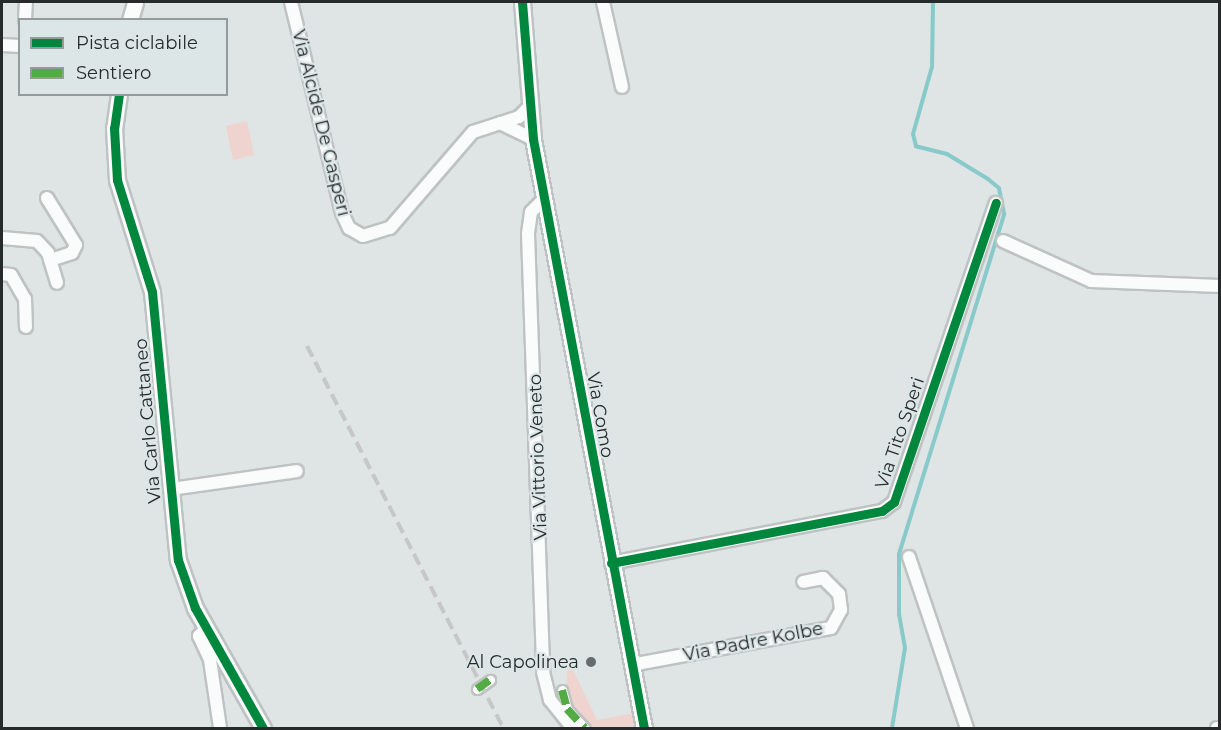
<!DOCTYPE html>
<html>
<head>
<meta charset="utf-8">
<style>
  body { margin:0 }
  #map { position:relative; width:1221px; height:730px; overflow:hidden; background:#dfe4e4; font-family:Montserrat,sans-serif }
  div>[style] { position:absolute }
  .green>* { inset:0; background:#efd3cf }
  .stream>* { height:4px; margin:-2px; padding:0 2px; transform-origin:2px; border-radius:2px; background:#88c9ca }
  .roads { filter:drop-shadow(2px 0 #bec2c2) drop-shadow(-2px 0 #bec2c2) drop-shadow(0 2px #bec2c2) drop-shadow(0 -2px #bec2c2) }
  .pedestrian>* { height:9px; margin:-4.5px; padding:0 4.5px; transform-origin:4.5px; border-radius:4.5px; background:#fafbfb }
  .minor>* { height:12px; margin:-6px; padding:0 6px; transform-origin:6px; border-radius:6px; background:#fafbfb }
  .tertiary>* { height:15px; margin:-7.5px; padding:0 7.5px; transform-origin:7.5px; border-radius:7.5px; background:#fafbfb }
  .rail>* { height:4px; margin-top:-2px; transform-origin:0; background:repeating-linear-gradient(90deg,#c6c7c7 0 12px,transparent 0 18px) }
  .quiet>* { height:8px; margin-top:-4px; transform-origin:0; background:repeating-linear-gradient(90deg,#53ab44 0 15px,transparent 0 23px) }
  .cycleway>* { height:9px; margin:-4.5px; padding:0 4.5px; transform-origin:4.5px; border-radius:4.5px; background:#00873e }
  .dots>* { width:16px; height:16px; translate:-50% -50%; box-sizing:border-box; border:3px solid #dde6e6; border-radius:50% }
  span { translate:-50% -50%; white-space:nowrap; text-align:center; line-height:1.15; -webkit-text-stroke:4.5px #dde6e6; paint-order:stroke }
  .street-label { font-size:18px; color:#262a2a }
  .poi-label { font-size:18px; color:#262a2a }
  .right { translate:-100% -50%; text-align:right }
  .frame { position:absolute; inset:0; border:3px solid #262a2a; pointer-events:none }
  .legend { position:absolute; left:18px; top:18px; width:210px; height:78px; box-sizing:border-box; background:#dde6e6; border:2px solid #949b9b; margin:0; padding:8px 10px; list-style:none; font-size:18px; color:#262a2a }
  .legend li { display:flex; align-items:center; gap:12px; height:30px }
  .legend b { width:30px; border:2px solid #949b9b }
</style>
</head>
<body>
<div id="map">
  <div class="green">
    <i style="clip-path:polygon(247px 121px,254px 155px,233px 160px,226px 126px)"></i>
    <i style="clip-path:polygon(568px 659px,597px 720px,634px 713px,637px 728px,587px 728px,566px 694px)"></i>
  </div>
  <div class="stream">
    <i style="left:892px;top:728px;width:81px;rotate:-80.8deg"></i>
    <i style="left:905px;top:648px;width:34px;rotate:-100deg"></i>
    <i style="left:899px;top:615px;width:61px;rotate:-90deg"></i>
    <i style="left:899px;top:554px;width:356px;rotate:-72.8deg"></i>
    <i style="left:1004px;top:214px;width:26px;rotate:-101deg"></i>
    <i style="left:999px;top:188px;width:14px;rotate:-141deg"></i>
    <i style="left:988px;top:179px;width:48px;rotate:-148.6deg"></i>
    <i style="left:947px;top:154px;width:32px;rotate:-166deg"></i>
    <i style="left:916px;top:146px;width:12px;rotate:-104deg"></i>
    <i style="left:913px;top:134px;width:70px;rotate:-74.2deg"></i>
    <i style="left:932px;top:67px;width:65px;rotate:-89.1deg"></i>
  </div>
  <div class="roads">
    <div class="pedestrian">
      <i style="left:477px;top:689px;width:16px;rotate:-35deg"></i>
      <i style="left:562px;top:690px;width:20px;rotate:75deg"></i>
      <i style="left:567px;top:709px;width:26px;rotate:47deg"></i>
    </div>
    <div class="minor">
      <i style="left:291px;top:2px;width:217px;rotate:76.4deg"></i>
      <i style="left:342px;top:213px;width:17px;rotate:65deg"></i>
      <i style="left:349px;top:228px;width:16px;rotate:30deg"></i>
      <i style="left:363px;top:236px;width:28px;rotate:-17deg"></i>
      <i style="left:390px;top:228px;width:127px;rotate:-49.2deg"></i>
      <i style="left:473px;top:132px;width:48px;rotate:-18.1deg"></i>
      <i style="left:519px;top:117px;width:14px;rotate:-45deg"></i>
      <i style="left:603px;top:2px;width:87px;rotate:77.4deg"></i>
      <i style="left:25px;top:20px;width:18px;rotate:-87deg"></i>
      <i style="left:2px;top:45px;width:18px;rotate:3deg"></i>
      <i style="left:500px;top:123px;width:37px;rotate:26deg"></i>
      <i style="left:47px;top:198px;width:55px;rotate:58.3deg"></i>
      <i style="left:76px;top:245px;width:9px;rotate:117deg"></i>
      <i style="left:72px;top:253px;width:23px;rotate:162deg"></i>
      <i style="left:544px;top:199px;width:18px;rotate:135deg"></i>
      <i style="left:531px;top:212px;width:22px;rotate:98deg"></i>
      <i style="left:528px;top:234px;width:438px;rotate:88deg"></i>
      <i style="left:543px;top:672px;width:29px;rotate:76deg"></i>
      <i style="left:550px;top:700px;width:36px;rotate:51deg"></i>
      <i style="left:2px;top:238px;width:35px;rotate:5deg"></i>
      <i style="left:37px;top:241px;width:16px;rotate:47deg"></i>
      <i style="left:48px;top:253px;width:31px;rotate:73deg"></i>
      <i style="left:1003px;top:241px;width:97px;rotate:24.4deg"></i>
      <i style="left:1091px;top:281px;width:129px;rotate:2.2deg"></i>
      <i style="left:2px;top:274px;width:9px;rotate:6deg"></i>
      <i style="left:11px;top:275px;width:28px;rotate:60deg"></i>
      <i style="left:25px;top:299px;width:28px;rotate:88deg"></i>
      <i style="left:171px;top:489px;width:127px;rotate:-8.1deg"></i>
      <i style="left:909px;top:557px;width:181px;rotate:71.3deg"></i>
      <i style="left:611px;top:563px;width:276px;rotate:-10.9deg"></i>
      <i style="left:882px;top:511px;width:15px;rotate:-37deg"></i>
      <i style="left:894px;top:502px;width:316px;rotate:-71.2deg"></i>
      <i style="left:206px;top:629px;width:10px;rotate:135deg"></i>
      <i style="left:199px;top:636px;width:26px;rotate:65deg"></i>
      <i style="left:210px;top:660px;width:69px;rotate:81.6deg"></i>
      <i style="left:631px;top:665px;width:203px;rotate:-10.5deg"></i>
      <i style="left:831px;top:628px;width:21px;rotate:-61deg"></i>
      <i style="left:841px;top:610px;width:16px;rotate:-97deg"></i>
      <i style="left:839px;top:594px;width:23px;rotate:-135deg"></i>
      <i style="left:823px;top:578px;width:20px;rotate:169deg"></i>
      <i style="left:1217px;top:728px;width:3px"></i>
    </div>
    <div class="tertiary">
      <i style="left:522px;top:2px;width:137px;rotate:85.4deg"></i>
      <i style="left:533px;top:139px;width:599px;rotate:79.33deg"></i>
      <i style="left:130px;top:20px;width:19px;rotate:-74deg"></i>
      <i style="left:119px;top:94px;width:34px;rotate:98deg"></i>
      <i style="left:114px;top:128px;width:52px;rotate:86.7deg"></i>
      <i style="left:117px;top:180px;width:117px;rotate:72.6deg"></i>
      <i style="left:152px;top:292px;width:269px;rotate:84.5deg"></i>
      <i style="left:178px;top:560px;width:51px;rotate:70.5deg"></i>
      <i style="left:195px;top:608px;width:138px;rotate:60.5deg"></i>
    </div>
  </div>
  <div class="rail">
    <i style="left:307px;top:346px;width:429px;rotate:62.8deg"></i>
  </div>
  <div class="quiet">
    <i style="left:477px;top:689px;width:16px;rotate:-35deg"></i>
    <i style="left:562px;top:690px;width:20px;rotate:75deg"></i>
    <i style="left:567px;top:709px;width:26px;rotate:47deg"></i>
  </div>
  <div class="cycleway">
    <i style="left:522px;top:2px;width:137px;rotate:85.4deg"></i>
    <i style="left:533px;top:139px;width:599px;rotate:79.33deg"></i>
    <i style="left:119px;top:94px;width:34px;rotate:98deg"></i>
    <i style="left:114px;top:128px;width:52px;rotate:86.7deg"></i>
    <i style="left:117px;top:180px;width:117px;rotate:72.6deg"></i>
    <i style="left:152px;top:292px;width:269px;rotate:84.5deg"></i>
    <i style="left:178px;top:560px;width:51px;rotate:70.5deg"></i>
    <i style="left:195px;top:608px;width:138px;rotate:60.5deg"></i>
    <i style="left:611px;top:563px;width:276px;rotate:-10.9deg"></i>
    <i style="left:882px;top:511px;width:15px;rotate:-37deg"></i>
    <i style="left:894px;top:502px;width:316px;rotate:-71.2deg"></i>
  </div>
  <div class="dots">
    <i style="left:591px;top:662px;background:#676b6b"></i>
  </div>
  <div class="street-label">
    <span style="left:321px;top:123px;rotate:76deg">Via Alcide De Gasperi</span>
    <span style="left:600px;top:415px;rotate:80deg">Via Como</span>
    <span style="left:148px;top:421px;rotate:-95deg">Via Carlo Cattaneo</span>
    <span style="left:900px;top:433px;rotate:-71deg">Via Tito Speri</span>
    <span style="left:538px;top:457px;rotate:-92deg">Via Vittorio Veneto</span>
    <span style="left:753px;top:642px;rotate:-11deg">Via Padre Kolbe</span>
  </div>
  <div class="poi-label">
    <span class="right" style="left:579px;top:662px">Al Capolinea</span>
  </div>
  <div class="frame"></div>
  <ul class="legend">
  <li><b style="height:8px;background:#00873e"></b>Pista ciclabile</li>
  <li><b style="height:8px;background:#53ab44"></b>Sentiero</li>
  </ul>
</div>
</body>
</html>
